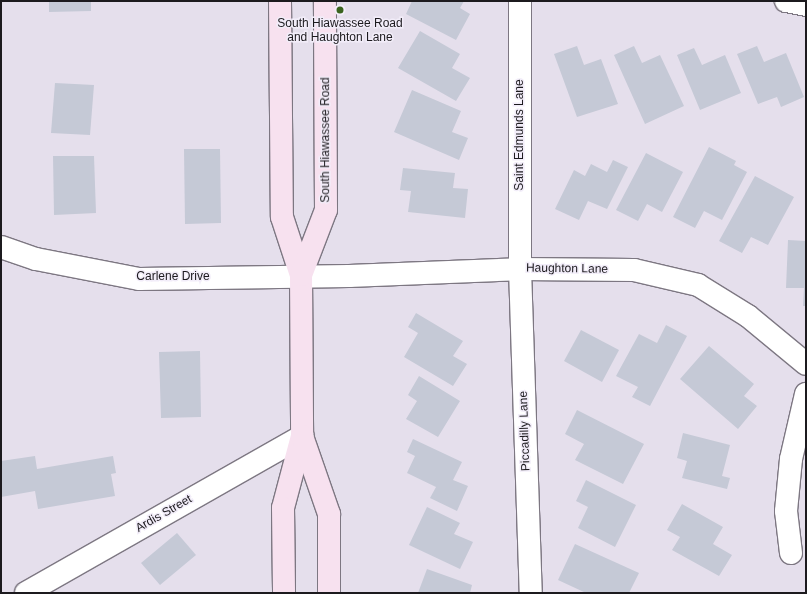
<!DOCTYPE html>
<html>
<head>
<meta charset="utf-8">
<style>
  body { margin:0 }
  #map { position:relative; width:807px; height:594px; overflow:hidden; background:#e5dfec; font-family:Helvetica,sans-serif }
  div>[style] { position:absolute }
  .building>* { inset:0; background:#c5c9d6 }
  .roads { filter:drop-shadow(1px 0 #7d7782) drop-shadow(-1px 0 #7d7782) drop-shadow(0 1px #7d7782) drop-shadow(0 -1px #7d7782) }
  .street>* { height:22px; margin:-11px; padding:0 11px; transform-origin:11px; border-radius:11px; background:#fff }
  .secondary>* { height:22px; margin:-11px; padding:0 11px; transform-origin:11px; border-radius:11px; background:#f7e1ef }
  .dots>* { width:11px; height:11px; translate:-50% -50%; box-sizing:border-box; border:2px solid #f2edf9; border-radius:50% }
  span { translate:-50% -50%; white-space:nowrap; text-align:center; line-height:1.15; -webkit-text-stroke:3px #f2edf9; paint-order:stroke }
  .poi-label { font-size:12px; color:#1c1a1e }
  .street-label { font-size:12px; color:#1c1a1e }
  .frame { position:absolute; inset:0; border:2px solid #1c1a1e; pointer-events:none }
</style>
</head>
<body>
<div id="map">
  <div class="building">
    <i style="clip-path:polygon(49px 1px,91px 1px,91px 11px,49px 12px)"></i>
    <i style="clip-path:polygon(412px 1px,464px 1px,460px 8px,470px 14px,456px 40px,406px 14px)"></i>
    <i style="clip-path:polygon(420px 31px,460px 54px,452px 68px,470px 78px,456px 101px,398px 68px)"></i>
    <i style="clip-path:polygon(577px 46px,584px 65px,601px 59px,618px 104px,577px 117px,554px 54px)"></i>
    <i style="clip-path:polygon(634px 46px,642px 63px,660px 55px,684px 106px,645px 124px,614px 55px)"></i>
    <i style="clip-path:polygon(757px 46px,764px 62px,786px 53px,804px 97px,781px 107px,777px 97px,758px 104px,737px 54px)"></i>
    <i style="clip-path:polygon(694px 48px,702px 65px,725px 55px,741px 93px,700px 110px,677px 55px)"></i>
    <i style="clip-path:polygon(55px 83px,94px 85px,90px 135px,51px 133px)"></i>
    <i style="clip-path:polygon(412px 90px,461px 111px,452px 132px,468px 138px,459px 160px,394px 132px)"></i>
    <i style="clip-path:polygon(709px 147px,736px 161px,734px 165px,747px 172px,722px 220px,704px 211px,695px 228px,673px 217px)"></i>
    <i style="clip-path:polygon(184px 149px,220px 149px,221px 223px,185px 224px)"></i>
    <i style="clip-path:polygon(646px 153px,683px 172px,662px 212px,647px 204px,638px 221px,616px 210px)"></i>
    <i style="clip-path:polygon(53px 156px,94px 156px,96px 213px,54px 215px)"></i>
    <i style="clip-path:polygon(613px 160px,628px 167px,607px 209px,588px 201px,579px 220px,555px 209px,574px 170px,585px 176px,591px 164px,607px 172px)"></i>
    <i style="clip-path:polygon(403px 168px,455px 173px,453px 188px,468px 189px,465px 218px,408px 212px,411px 191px,400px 190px)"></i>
    <i style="clip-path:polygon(755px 176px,794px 197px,768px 245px,751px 237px,742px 253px,719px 241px)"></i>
    <i style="clip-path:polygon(788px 240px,806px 241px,806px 306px,803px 306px,804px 288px,786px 288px)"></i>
    <i style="clip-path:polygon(416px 313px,463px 341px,453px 356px,467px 364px,453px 386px,404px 357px,418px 333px,408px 327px)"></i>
    <i style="clip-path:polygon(666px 325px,687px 336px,650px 406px,632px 397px,638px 387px,616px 376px,639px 334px,657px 343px)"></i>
    <i style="clip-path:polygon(581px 330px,619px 350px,602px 382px,564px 361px)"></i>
    <i style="clip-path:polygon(709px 346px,754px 384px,744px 396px,757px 406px,738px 429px,680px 379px)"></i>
    <i style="clip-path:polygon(200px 351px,201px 417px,161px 418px,159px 352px)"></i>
    <i style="clip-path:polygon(419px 376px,460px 401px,438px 437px,406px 419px,417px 401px,408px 395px)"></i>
    <i style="clip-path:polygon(577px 410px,644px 444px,623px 484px,575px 460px,584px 444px,565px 434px)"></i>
    <i style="clip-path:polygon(683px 433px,730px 445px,722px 476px,730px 478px,727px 489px,682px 478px,687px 461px,677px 458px)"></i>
    <i style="clip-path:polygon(413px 439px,462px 462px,453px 480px,468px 486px,457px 511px,430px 498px,436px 487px,407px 473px,415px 456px,407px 452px)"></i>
    <i style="clip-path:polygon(35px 456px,37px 469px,113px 456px,116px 473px,111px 474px,115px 496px,38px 509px,35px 491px,1px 497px,1px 461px)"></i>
    <i style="clip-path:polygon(586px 480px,636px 505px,615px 547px,578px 528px,588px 507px,576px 501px)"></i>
    <i style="clip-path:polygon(682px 504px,723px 527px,713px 544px,732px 555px,719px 576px,672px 550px,680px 537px,667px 530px)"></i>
    <i style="clip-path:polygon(427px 507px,460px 523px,454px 534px,473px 542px,460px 569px,409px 545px)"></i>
    <i style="clip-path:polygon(177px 533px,196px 555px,160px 585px,141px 563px)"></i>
    <i style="clip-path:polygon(575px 544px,639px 573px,629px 593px,586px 593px,558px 580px)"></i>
    <i style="clip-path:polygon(427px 569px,472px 585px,470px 593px,418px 593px)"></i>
  </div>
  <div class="roads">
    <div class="street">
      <i style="left:520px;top:1px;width:268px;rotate:90deg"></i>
      <i style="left:520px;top:269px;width:324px;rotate:88.1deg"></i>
      <i style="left:786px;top:1px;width:20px;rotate:11deg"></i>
      <i style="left:1px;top:247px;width:37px;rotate:19deg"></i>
      <i style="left:36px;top:259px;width:105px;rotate:11deg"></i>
      <i style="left:139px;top:279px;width:210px;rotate:-0.8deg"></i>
      <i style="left:349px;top:276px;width:171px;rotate:-2.3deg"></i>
      <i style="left:520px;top:269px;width:114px;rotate:0.5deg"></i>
      <i style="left:634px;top:270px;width:66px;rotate:13.2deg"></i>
      <i style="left:698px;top:285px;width:59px;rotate:31.8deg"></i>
      <i style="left:748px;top:316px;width:75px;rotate:39.6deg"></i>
      <i style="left:791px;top:553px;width:42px;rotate:-96.8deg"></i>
      <i style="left:786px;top:511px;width:52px;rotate:-84.5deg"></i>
      <i style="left:791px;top:459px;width:67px;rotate:-77deg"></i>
      <i style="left:26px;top:593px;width:318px;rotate:-29.6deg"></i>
    </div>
    <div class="secondary">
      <i style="left:280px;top:1px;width:216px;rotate:89.5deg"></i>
      <i style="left:282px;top:217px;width:61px;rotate:71.9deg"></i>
      <i style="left:301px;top:275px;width:161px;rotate:89.6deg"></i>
      <i style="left:302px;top:436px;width:74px;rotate:104.8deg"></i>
      <i style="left:283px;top:508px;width:85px;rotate:89.3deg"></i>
      <i style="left:301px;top:275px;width:70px;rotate:-69deg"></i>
      <i style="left:326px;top:210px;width:209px;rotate:-90.3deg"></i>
      <i style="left:302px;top:436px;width:83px;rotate:70.9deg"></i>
      <i style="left:329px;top:514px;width:79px;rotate:90deg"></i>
    </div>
  </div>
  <div class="dots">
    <i style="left:340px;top:10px;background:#3a631e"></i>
  </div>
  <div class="poi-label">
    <span style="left:340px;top:31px">South Hiawassee Road<br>and Haughton Lane</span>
  </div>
  <div class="street-label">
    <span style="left:520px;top:135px;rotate:-90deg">Saint Edmunds Lane</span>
    <span style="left:326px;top:140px;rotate:-90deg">South Hiawassee Road</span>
    <span style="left:567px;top:269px;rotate:1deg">Haughton Lane</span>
    <span style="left:173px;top:277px">Carlene Drive</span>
    <span style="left:525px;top:431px;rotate:-92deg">Piccadilly Lane</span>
    <span style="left:164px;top:514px;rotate:-30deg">Ardis Street</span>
  </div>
  <div class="frame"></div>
</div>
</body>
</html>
